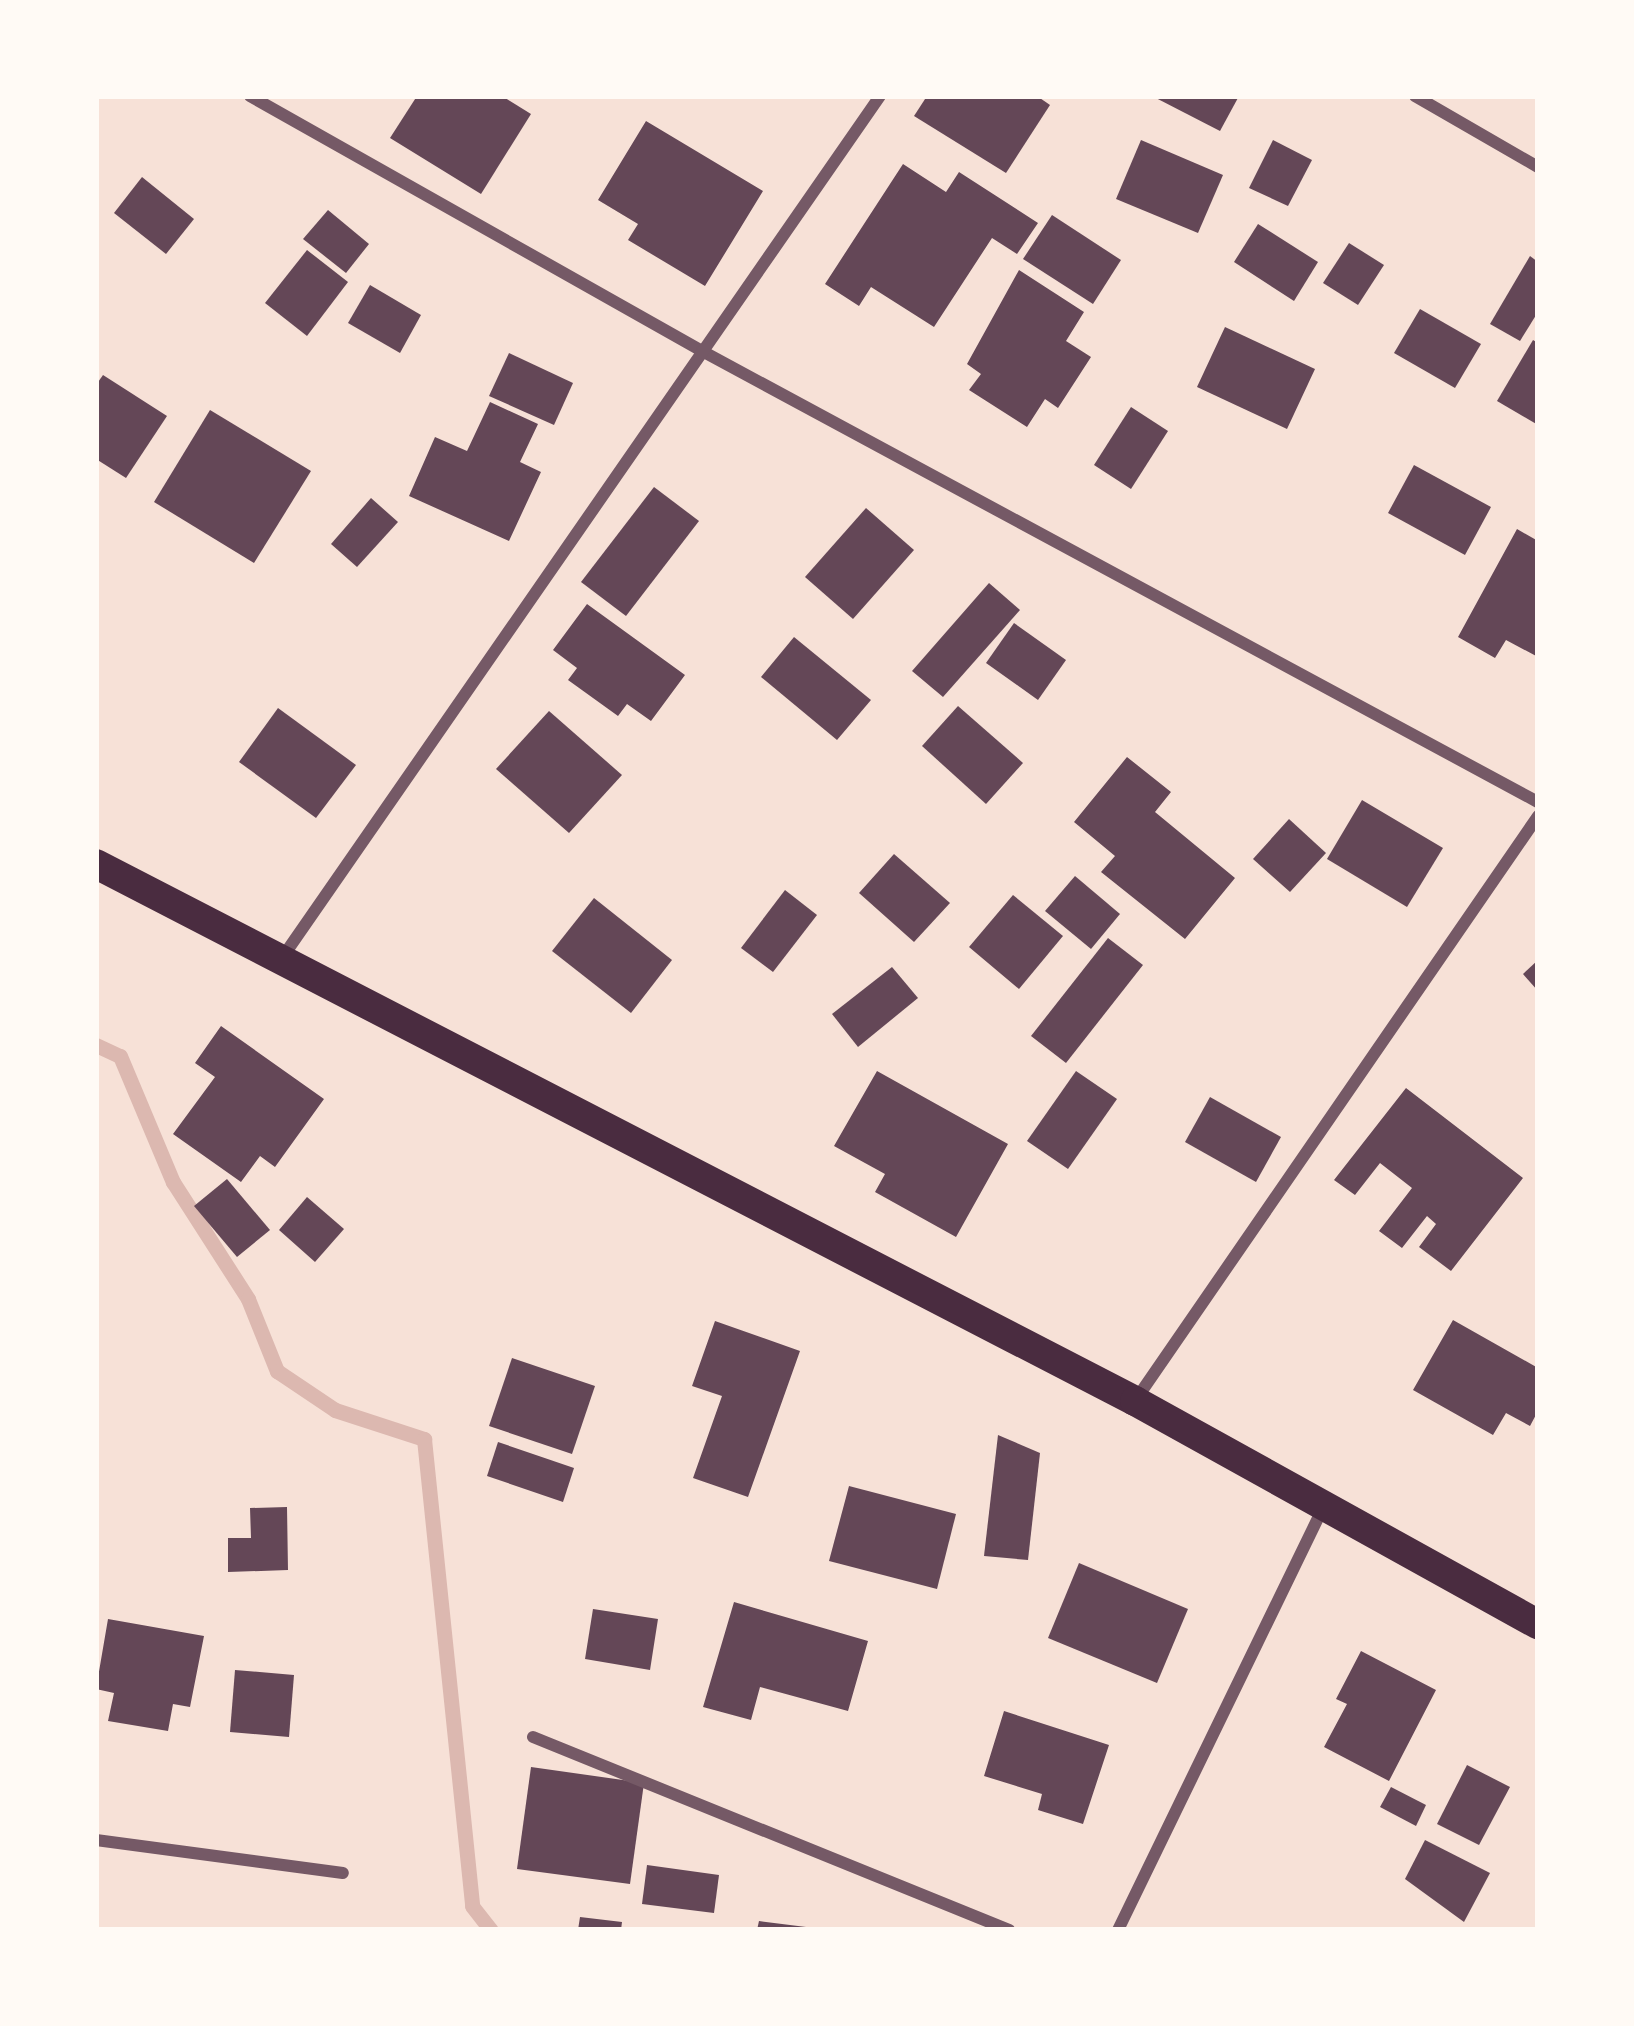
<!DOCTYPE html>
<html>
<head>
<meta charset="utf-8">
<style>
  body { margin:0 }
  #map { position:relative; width:1634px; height:2026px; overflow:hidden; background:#f7e1d7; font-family:"Fira Sans Condensed",sans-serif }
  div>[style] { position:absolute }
  .stream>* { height:15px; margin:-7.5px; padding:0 7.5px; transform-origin:7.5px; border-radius:7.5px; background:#dcb8b0 }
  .building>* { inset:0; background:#644757 }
  .minor>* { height:12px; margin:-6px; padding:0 6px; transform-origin:6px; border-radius:6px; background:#755966 }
  .primary>* { height:30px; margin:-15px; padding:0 15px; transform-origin:15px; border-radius:15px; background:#4a2c40 }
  span { translate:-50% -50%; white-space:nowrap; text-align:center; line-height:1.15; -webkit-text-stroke:12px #fffaf5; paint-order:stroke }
  .frame { position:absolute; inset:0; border:99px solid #fffaf5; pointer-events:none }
</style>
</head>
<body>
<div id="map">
  <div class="stream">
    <i style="left:96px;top:1045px;width:26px;rotate:25deg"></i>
    <i style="left:120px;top:1056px;width:137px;rotate:67.2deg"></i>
    <i style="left:173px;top:1182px;width:139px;rotate:57.3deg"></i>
    <i style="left:248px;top:1299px;width:78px;rotate:68.1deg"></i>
    <i style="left:277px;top:1371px;width:70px;rotate:33.9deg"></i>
    <i style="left:335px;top:1410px;width:94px;rotate:18deg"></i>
    <i style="left:424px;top:1439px;width:469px;rotate:84.1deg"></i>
    <i style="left:472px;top:1906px;width:31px;rotate:52deg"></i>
  </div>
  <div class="building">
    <i style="clip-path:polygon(417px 96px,502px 96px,531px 114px,481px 194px,390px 138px)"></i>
    <i style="clip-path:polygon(927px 96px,1037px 96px,1050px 105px,1006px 173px,914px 116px)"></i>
    <i style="clip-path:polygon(1152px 96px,1239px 96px,1220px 131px)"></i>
    <i style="clip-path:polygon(646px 121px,763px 191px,705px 286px,628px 240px,638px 224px,598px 200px)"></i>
    <i style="clip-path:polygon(1141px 140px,1223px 175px,1198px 233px,1116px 199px)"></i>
    <i style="clip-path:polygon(1273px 140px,1312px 160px,1288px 206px,1249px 188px)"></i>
    <i style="clip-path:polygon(903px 164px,946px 192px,959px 172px,1038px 223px,1017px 254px,992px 238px,934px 327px,871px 287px,859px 306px,825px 284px)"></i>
    <i style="clip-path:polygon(142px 177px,194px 219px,166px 254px,114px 213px)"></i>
    <i style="clip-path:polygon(328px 210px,369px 244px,346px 273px,303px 239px)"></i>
    <i style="clip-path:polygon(1052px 215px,1121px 260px,1093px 304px,1023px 259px)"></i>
    <i style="clip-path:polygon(1258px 224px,1318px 262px,1294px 301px,1234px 262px)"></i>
    <i style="clip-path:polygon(1349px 243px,1384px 265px,1358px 305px,1323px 283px)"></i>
    <i style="clip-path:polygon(307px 250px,348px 282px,307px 336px,265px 303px)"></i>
    <i style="clip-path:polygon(1530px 256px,1538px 262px,1538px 312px,1520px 341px,1490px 324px)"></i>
    <i style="clip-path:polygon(1019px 270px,1084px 312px,1066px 341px,1091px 357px,1058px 408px,1045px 399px,1027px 427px,969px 390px,981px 374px,967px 364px)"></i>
    <i style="clip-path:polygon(370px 285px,421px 315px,400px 353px,348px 323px)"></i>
    <i style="clip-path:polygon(1420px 309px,1481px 344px,1455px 388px,1394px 353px)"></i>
    <i style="clip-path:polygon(1225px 327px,1315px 369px,1287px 429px,1197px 387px)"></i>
    <i style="clip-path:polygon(1533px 340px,1538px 343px,1538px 425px,1497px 401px)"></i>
    <i style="clip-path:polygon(509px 353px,573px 383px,554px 425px,489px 396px)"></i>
    <i style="clip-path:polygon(103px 375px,167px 416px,126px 478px,96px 459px,96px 385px)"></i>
    <i style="clip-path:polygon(490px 402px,538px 424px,520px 462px,541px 472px,509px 541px,409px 496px,435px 437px,467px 451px)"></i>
    <i style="clip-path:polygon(1131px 407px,1168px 431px,1131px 489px,1094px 465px)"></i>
    <i style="clip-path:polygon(210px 410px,311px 471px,254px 563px,154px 502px)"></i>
    <i style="clip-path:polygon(1414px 465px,1491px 507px,1465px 555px,1388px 513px)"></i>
    <i style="clip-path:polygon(654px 487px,699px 521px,626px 616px,581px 582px)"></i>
    <i style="clip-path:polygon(371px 498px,398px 522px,357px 567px,331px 544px)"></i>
    <i style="clip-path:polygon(866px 508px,914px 550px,853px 619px,805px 577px)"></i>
    <i style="clip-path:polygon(1517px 529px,1538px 541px,1538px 657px,1506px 640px,1495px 658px,1458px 637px)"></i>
    <i style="clip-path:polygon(989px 583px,1020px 610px,943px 697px,912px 671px)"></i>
    <i style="clip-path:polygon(587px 604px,685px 675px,651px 721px,627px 704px,618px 716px,568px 680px,577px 668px,553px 650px)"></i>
    <i style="clip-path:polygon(1014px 623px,1066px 660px,1038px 700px,986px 663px)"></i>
    <i style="clip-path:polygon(794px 637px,871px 700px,837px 740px,761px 677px)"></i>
    <i style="clip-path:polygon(958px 706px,1023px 763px,986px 804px,922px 746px)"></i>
    <i style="clip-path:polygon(278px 708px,356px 765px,316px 818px,239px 762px)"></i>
    <i style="clip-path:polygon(549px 711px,622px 775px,569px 833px,496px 769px)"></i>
    <i style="clip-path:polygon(1127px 757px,1171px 792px,1155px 812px,1235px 878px,1185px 939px,1101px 872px,1115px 856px,1074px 822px)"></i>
    <i style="clip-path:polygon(1362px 800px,1443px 848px,1407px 907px,1327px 859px)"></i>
    <i style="clip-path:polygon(1289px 819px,1326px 853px,1290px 892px,1253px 859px)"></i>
    <i style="clip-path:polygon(894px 854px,950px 903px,914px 942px,859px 893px)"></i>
    <i style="clip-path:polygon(1075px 876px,1120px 914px,1091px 949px,1045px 911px)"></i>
    <i style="clip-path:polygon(785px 890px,817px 915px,773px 972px,741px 948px)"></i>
    <i style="clip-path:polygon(1013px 895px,1063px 936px,1019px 989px,969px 947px)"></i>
    <i style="clip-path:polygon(594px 898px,672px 960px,631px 1013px,552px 951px)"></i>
    <i style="clip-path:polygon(1108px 938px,1143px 965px,1066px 1063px,1031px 1036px)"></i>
    <i style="clip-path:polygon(1538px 960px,1538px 991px,1523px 974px)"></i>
    <i style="clip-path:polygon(892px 967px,918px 998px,858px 1047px,832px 1014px)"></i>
    <i style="clip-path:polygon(221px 1026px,324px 1099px,275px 1167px,260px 1156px,241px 1182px,173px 1134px,215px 1077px,195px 1063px)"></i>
    <i style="clip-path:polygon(877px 1071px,1008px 1144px,956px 1237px,875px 1192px,885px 1174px,834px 1146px)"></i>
    <i style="clip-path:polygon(1076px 1071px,1117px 1099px,1068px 1169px,1027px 1141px)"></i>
    <i style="clip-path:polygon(1406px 1088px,1523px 1178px,1451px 1271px,1419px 1247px,1436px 1224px,1427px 1216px,1402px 1248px,1379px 1231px,1412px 1188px,1380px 1163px,1355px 1195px,1334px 1180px)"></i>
    <i style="clip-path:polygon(1210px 1097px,1281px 1137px,1256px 1182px,1185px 1142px)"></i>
    <i style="clip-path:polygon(227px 1179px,270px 1230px,237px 1257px,194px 1206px)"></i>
    <i style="clip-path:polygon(307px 1197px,344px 1229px,315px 1262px,279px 1230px)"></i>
    <i style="clip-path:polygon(1453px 1320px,1538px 1368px,1538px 1411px,1530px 1426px,1506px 1413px,1493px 1435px,1413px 1390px)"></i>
    <i style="clip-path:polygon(715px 1321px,800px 1351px,748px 1497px,693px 1478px,722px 1396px,692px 1386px)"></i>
    <i style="clip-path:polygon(512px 1358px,595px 1386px,572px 1454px,489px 1426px)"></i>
    <i style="clip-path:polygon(998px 1435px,1040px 1453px,1028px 1560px,984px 1556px)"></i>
    <i style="clip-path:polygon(498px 1442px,574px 1468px,563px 1502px,487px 1476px)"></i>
    <i style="clip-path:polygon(849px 1486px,956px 1514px,937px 1589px,829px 1561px)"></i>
    <i style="clip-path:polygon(287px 1507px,288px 1570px,228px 1572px,228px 1538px,251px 1538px,250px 1508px)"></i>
    <i style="clip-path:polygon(1079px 1563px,1188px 1609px,1157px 1683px,1048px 1638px)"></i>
    <i style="clip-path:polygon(734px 1602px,868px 1641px,848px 1711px,760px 1687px,751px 1720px,703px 1707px)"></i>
    <i style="clip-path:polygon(593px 1609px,658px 1619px,650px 1670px,585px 1659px)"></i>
    <i style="clip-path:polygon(108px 1619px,204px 1636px,190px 1707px,173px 1704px,168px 1731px,108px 1721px,114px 1693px,96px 1689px)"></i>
    <i style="clip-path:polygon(1361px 1651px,1436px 1690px,1389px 1781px,1324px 1747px,1347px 1704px,1336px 1699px)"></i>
    <i style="clip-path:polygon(235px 1670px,294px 1675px,289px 1737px,230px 1732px)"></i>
    <i style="clip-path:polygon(1004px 1711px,1109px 1745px,1083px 1824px,1038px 1810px,1042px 1794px,984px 1776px)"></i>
    <i style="clip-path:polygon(1467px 1765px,1510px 1787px,1479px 1845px,1437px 1824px)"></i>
    <i style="clip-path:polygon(531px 1767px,644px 1783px,630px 1884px,517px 1869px)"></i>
    <i style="clip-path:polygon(1391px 1787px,1426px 1805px,1416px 1826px,1380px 1807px)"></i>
    <i style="clip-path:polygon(1425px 1840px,1490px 1873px,1464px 1922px,1405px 1879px)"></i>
    <i style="clip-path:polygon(647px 1865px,719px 1875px,714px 1913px,642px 1904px)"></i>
    <i style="clip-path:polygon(580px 1917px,622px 1922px,621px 1930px,578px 1930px)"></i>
    <i style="clip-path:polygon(759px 1921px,806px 1927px,806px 1930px,757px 1930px)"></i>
  </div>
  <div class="minor">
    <i style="left:250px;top:96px;width:519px;rotate:29.43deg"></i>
    <i style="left:702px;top:351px;width:950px;rotate:28.35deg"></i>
    <i style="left:1415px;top:96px;width:142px;rotate:30deg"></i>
    <i style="left:282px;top:958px;width:1049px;rotate:-55.25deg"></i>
    <i style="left:1137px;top:1398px;width:707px;rotate:-55.43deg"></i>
    <i style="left:533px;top:1737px;width:514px;rotate:22.07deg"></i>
    <i style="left:96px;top:1840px;width:249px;rotate:7.6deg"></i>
    <i style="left:1118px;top:1930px;width:467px;rotate:-64.1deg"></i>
  </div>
  <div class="primary">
    <i style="left:96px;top:864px;width:1170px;rotate:27.33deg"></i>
    <i style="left:1135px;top:1401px;width:461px;rotate:29deg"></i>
  </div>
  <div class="frame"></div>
</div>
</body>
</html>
